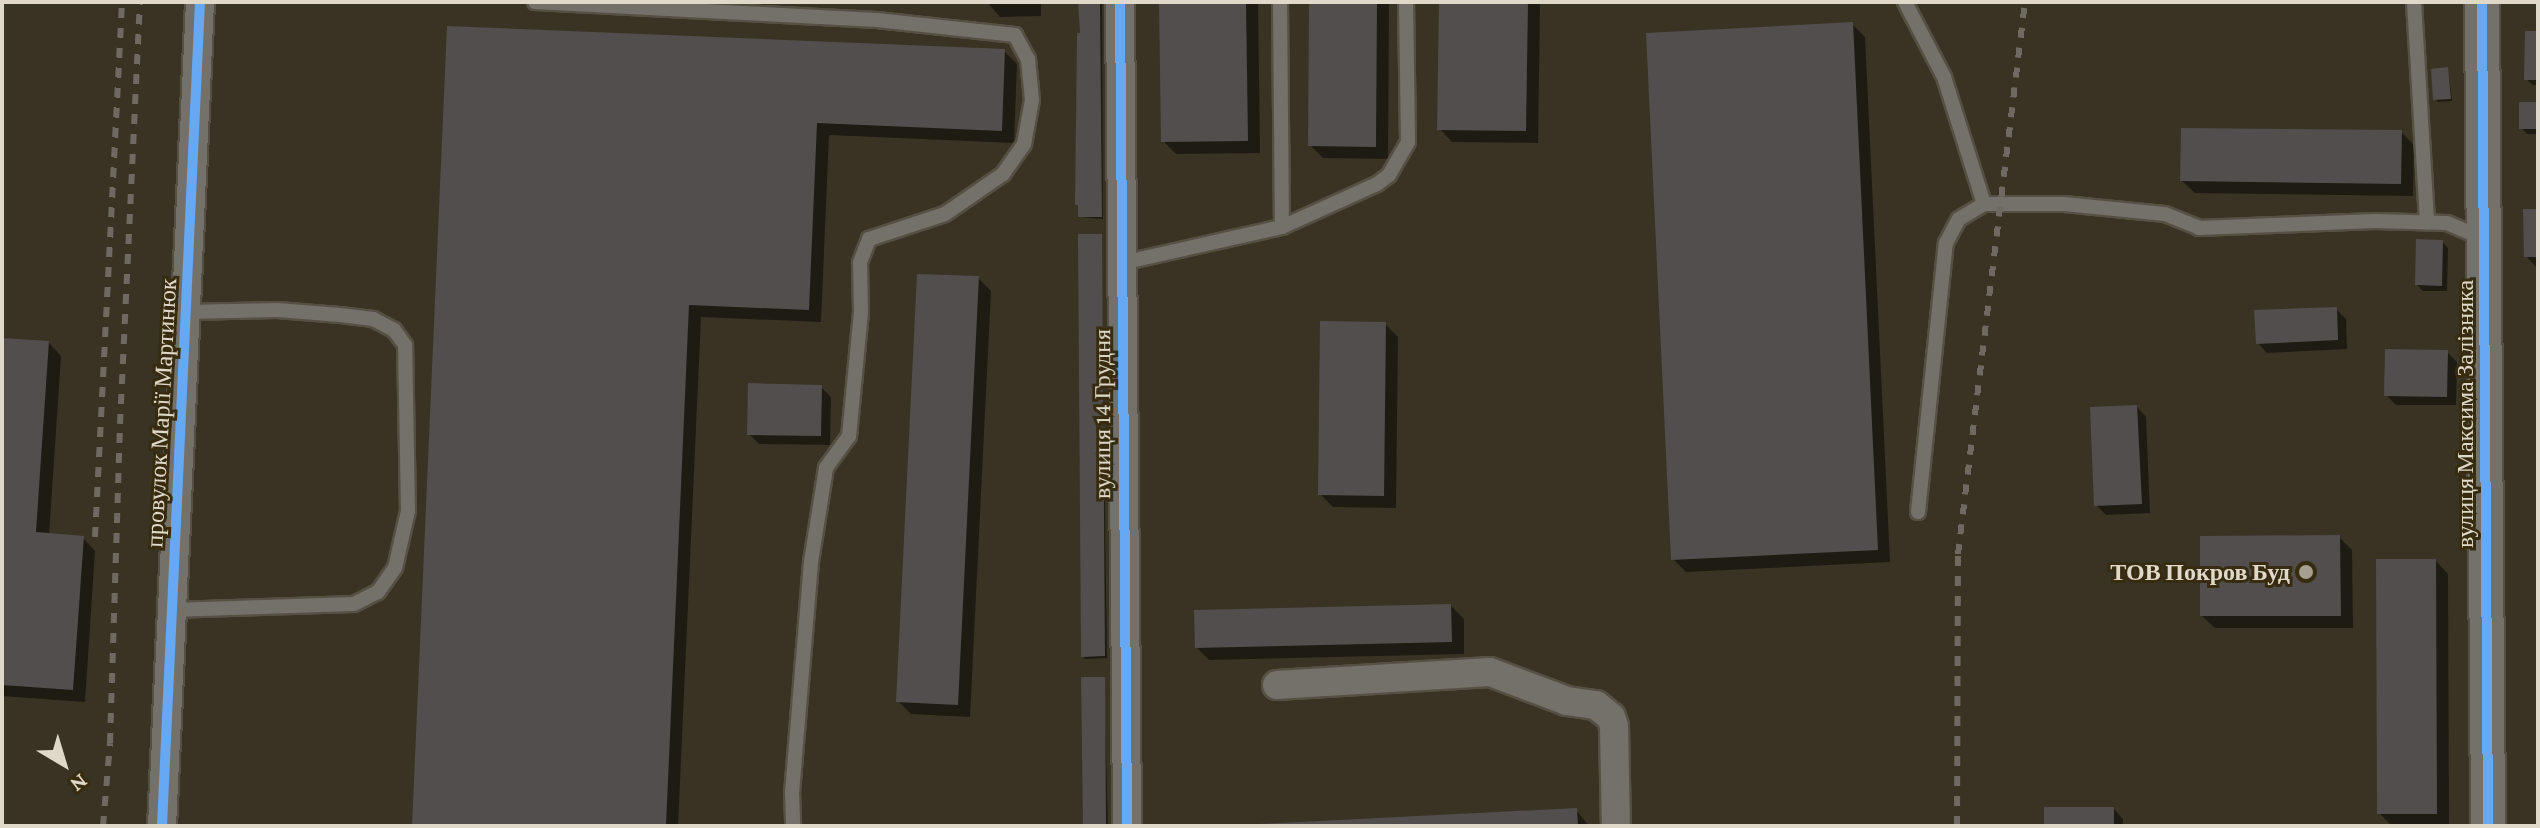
<!DOCTYPE html>
<html>
<head>
<meta charset="utf-8">
<style>
  body { margin:0 }
  #map { position:relative; width:2540px; height:828px; overflow:hidden; background:#393323; font-family:"Crimson Pro",serif }
  div>[style] { position:absolute }
  .shadow>* { inset:0; background:#0007 }
  .building>* { inset:0; background:#514e4d }
  .roads { filter:drop-shadow(2px 0 #555043) drop-shadow(-2px 0 #555043) drop-shadow(0 2px #555043) drop-shadow(0 -2px #555043) }
  .service>* { height:14px; margin:-7px; padding:0 7px; transform-origin:7px; border-radius:7px; background:#74716b }
  .minor>* { height:28px; margin:-14px; padding:0 14px; transform-origin:14px; border-radius:14px; background:#74716b }
  .tertiary>* { height:34px; margin:-17px; padding:0 17px; transform-origin:17px; border-radius:17px; background:#74716b }
  .rail>* { height:6px; margin-top:-3px; transform-origin:0; background:repeating-linear-gradient(90deg,#6e6a61 0 10px,transparent 0 20px) }
  .cycleway>* { height:10px; margin:-5px; padding:0 5px; transform-origin:5px; border-radius:5px; background:#66a8f1 }
  .dots>* { width:22px; height:22px; translate:-50% -50%; box-sizing:border-box; border:4px solid #372c10; border-radius:50% }
  span { translate:-50% -50%; white-space:nowrap; text-align:center; line-height:1.15; -webkit-text-stroke:6px #372c10; paint-order:stroke }
  .street-label { font-size:24px; color:#e0d9c9 }
  .poi-label { font-size:24px; color:#e0d9c9; font-weight:700 }
  .right { translate:-100% -50%; text-align:right }
  .frame { position:absolute; inset:0; border:4px solid #e0d9c9; pointer-events:none }
  .north { position:absolute; left:24px; top:724px; width:80px; height:80px; -webkit-text-stroke:6px #372c10; paint-order:stroke; rotate:142deg; font-size:22px; font-weight:700; line-height:32px; text-align:center; color:#e0d9c9 }
  .north::after { content:''; display:block; margin:auto; width:28px; height:36px; background:#e0d9c9; clip-path:polygon(50% 0,100% 100%,50% 72%,0 100%) }
</style>
</head>
<body>
<div id="map">
  <div class="shadow">
    <i style="clip-path:polygon(987px 2px,1041px 2px,1041px 16px,1000px 17px)"></i>
    <i style="clip-path:polygon(1082px 2px,1102px 2px,1103px 219px,1080px 217px)"></i>
    <i style="clip-path:polygon(1161px 2px,1258px 2px,1260px 153px,1176px 154px,1163px 141px)"></i>
    <i style="clip-path:polygon(1311px 2px,1389px 2px,1388px 159px,1323px 158px,1310px 145px)"></i>
    <i style="clip-path:polygon(1441px 2px,1540px 2px,1538px 143px,1452px 142px,1440px 129px)"></i>
    <i style="clip-path:polygon(1852px 24px,1865px 37px,1890px 562px,1686px 572px,1673px 559px)"></i>
    <i style="clip-path:polygon(449px 28px,1004px 51px,1017px 64px,1014px 143px,829px 135px,821px 322px,701px 317px,678px 826px,414px 826px)"></i>
    <i style="clip-path:polygon(2538px 33px,2538px 85px,2533px 85px,2526px 79px)"></i>
    <i style="clip-path:polygon(2448px 69px,2452px 101px,2438px 102px,2435px 99px)"></i>
    <i style="clip-path:polygon(2538px 104px,2538px 134px,2527px 134px,2521px 128px)"></i>
    <i style="clip-path:polygon(2401px 132px,2414px 145px,2413px 196px,2195px 193px,2182px 181px)"></i>
    <i style="clip-path:polygon(2538px 211px,2538px 269px,2526px 256px)"></i>
    <i style="clip-path:polygon(1101px 236px,1107px 658px,1085px 659px,1083px 656px)"></i>
    <i style="clip-path:polygon(2442px 242px,2448px 248px,2447px 291px,2423px 291px,2417px 285px)"></i>
    <i style="clip-path:polygon(978px 278px,991px 291px,970px 717px,911px 714px,898px 701px)"></i>
    <i style="clip-path:polygon(2336px 309px,2346px 319px,2347px 349px,2267px 353px,2258px 343px)"></i>
    <i style="clip-path:polygon(1385px 324px,1398px 337px,1396px 508px,1333px 507px,1320px 494px)"></i>
    <i style="clip-path:polygon(2px 340px,49px 343px,61px 356px,49px 535px,83px 538px,95px 551px,85px 702px,2px 696px)"></i>
    <i style="clip-path:polygon(2447px 352px,2457px 362px,2456px 405px,2396px 405px,2386px 395px)"></i>
    <i style="clip-path:polygon(821px 387px,831px 397px,830px 445px,759px 444px,749px 434px)"></i>
    <i style="clip-path:polygon(2137px 407px,2146px 417px,2150px 513px,2106px 515px,2096px 505px)"></i>
    <i style="clip-path:polygon(2339px 537px,2352px 550px,2353px 628px,2215px 628px,2202px 616px)"></i>
    <i style="clip-path:polygon(2436px 561px,2448px 574px,2449px 826px,2392px 826px,2379px 813px)"></i>
    <i style="clip-path:polygon(1451px 606px,1464px 619px,1464px 654px,1209px 660px,1196px 647px)"></i>
    <i style="clip-path:polygon(1104px 679px,1108px 826px,1087px 826px)"></i>
    <i style="clip-path:polygon(2114px 809px,2123px 819px,2123px 826px,2046px 826px)"></i>
    <i style="clip-path:polygon(1576px 810px,1589px 826px,1249px 826px)"></i>
  </div>
  <div class="building">
    <i style="clip-path:polygon(1078px 2px,1100px 2px,1102px 217px,1078px 217px,1078px 205px,1075px 205px,1077px 33px,1080px 33px)"></i>
    <i style="clip-path:polygon(1159px 2px,1246px 2px,1248px 141px,1161px 142px)"></i>
    <i style="clip-path:polygon(1309px 2px,1377px 2px,1376px 147px,1308px 146px)"></i>
    <i style="clip-path:polygon(1439px 2px,1528px 2px,1526px 131px,1437px 130px)"></i>
    <i style="clip-path:polygon(1853px 22px,1878px 550px,1671px 560px,1646px 33px)"></i>
    <i style="clip-path:polygon(447px 26px,1005px 49px,1002px 131px,817px 123px,809px 310px,689px 305px,666px 826px,412px 826px)"></i>
    <i style="clip-path:polygon(2525px 31px,2538px 31px,2538px 80px,2524px 80px)"></i>
    <i style="clip-path:polygon(2448px 67px,2451px 99px,2433px 100px,2431px 69px)"></i>
    <i style="clip-path:polygon(2519px 102px,2538px 102px,2538px 129px,2519px 129px)"></i>
    <i style="clip-path:polygon(2181px 128px,2402px 130px,2401px 184px,2180px 181px)"></i>
    <i style="clip-path:polygon(2523px 209px,2538px 209px,2538px 257px,2524px 257px)"></i>
    <i style="clip-path:polygon(1078px 234px,1102px 234px,1105px 656px,1081px 657px)"></i>
    <i style="clip-path:polygon(2416px 239px,2443px 240px,2442px 286px,2415px 285px)"></i>
    <i style="clip-path:polygon(917px 274px,979px 276px,958px 705px,896px 702px)"></i>
    <i style="clip-path:polygon(2337px 307px,2338px 340px,2256px 344px,2254px 310px)"></i>
    <i style="clip-path:polygon(1320px 321px,1386px 322px,1384px 496px,1318px 495px)"></i>
    <i style="clip-path:polygon(2px 338px,49px 341px,36px 532px,84px 536px,73px 690px,2px 685px)"></i>
    <i style="clip-path:polygon(2385px 349px,2448px 350px,2447px 397px,2384px 396px)"></i>
    <i style="clip-path:polygon(748px 383px,822px 385px,821px 436px,747px 435px)"></i>
    <i style="clip-path:polygon(2137px 405px,2142px 504px,2094px 506px,2090px 407px)"></i>
    <i style="clip-path:polygon(2340px 535px,2341px 616px,2200px 616px,2200px 536px)"></i>
    <i style="clip-path:polygon(2376px 559px,2436px 559px,2437px 814px,2377px 814px)"></i>
    <i style="clip-path:polygon(1451px 604px,1452px 642px,1195px 648px,1194px 610px)"></i>
    <i style="clip-path:polygon(1081px 677px,1105px 677px,1106px 826px,1083px 826px)"></i>
    <i style="clip-path:polygon(2044px 807px,2114px 807px,2114px 826px,2044px 826px)"></i>
    <i style="clip-path:polygon(1577px 808px,1578px 826px,1259px 826px,1259px 824px)"></i>
  </div>
  <div class="roads">
    <div class="service">
      <i style="left:535px;top:2px;width:342px;rotate:3deg"></i>
      <i style="left:877px;top:20px;width:139px;rotate:6.2deg"></i>
      <i style="left:1015px;top:35px;width:27px;rotate:62deg"></i>
      <i style="left:1028px;top:59px;width:41px;rotate:84.4deg"></i>
      <i style="left:1032px;top:100px;width:45px;rotate:100.3deg"></i>
      <i style="left:1024px;top:144px;width:37px;rotate:125deg"></i>
      <i style="left:1003px;top:174px;width:70px;rotate:145.4deg"></i>
      <i style="left:945px;top:214px;width:80px;rotate:161.8deg"></i>
      <i style="left:869px;top:239px;width:26px;rotate:111deg"></i>
      <i style="left:860px;top:263px;width:49px;rotate:88.8deg"></i>
      <i style="left:861px;top:312px;width:125px;rotate:95.5deg"></i>
      <i style="left:849px;top:436px;width:39px;rotate:126deg"></i>
      <i style="left:826px;top:468px;width:95px;rotate:99.1deg"></i>
      <i style="left:811px;top:562px;width:231px;rotate:94.7deg"></i>
      <i style="left:792px;top:792px;width:34px;rotate:88deg"></i>
      <i style="left:1280px;top:2px;width:225px;rotate:89.5deg"></i>
      <i style="left:1905px;top:2px;width:85px;rotate:62.5deg"></i>
      <i style="left:1944px;top:77px;width:133px;rotate:72.5deg"></i>
      <i style="left:2414px;top:2px;width:221px;rotate:86.6deg"></i>
      <i style="left:1122px;top:263px;width:164px;rotate:-12.7deg"></i>
      <i style="left:1282px;top:227px;width:104px;rotate:-24.4deg"></i>
      <i style="left:1377px;top:184px;width:15px;rotate:-37deg"></i>
      <i style="left:1389px;top:175px;width:38px;rotate:-60deg"></i>
      <i style="left:1408px;top:142px;width:140px;rotate:-90.8deg"></i>
      <i style="left:1918px;top:512px;width:270px;rotate:-84.1deg"></i>
      <i style="left:1946px;top:243px;width:27px;rotate:-62deg"></i>
      <i style="left:1959px;top:219px;width:29px;rotate:-31deg"></i>
      <i style="left:1984px;top:204px;width:80px"></i>
      <i style="left:2064px;top:204px;width:101px;rotate:5.7deg"></i>
      <i style="left:2165px;top:214px;width:37px;rotate:22deg"></i>
      <i style="left:2199px;top:228px;width:176px;rotate:-2.3deg"></i>
      <i style="left:2375px;top:221px;width:72px;rotate:1.6deg"></i>
      <i style="left:2447px;top:223px;width:39px;rotate:23deg"></i>
      <i style="left:172px;top:610px;width:182px;rotate:-1.9deg"></i>
      <i style="left:354px;top:604px;width:27px;rotate:-27deg"></i>
      <i style="left:378px;top:592px;width:29px;rotate:-55deg"></i>
      <i style="left:395px;top:568px;width:58px;rotate:-77.2deg"></i>
      <i style="left:408px;top:511px;width:166px;rotate:-91deg"></i>
      <i style="left:405px;top:345px;width:19px;rotate:-126deg"></i>
      <i style="left:394px;top:330px;width:24px;rotate:-152deg"></i>
      <i style="left:373px;top:319px;width:33px;rotate:-173deg"></i>
      <i style="left:340px;top:315px;width:63px;rotate:-175.5deg"></i>
      <i style="left:277px;top:310px;width:91px;rotate:178.7deg"></i>
    </div>
    <div class="minor">
      <i style="left:1120px;top:2px;width:824px;rotate:89.51deg"></i>
      <i style="left:1277px;top:685px;width:213px;rotate:-3.5deg"></i>
      <i style="left:1490px;top:672px;width:82px;rotate:20.6deg"></i>
      <i style="left:1567px;top:701px;width:29px;rotate:8deg"></i>
      <i style="left:1596px;top:705px;width:19px;rotate:39deg"></i>
      <i style="left:1611px;top:717px;width:9px;rotate:72deg"></i>
      <i style="left:1614px;top:726px;width:100px;rotate:88.9deg"></i>
      <i style="left:162px;top:826px;width:825px;rotate:-87.36deg"></i>
    </div>
    <div class="tertiary">
      <i style="left:2482px;top:2px;width:824px;rotate:89.58deg"></i>
    </div>
  </div>
  <div class="rail">
    <i style="left:95px;top:537px;width:536px;rotate:-87.11deg"></i>
    <i style="left:103px;top:826px;width:83px;rotate:-85.2deg"></i>
    <i style="left:110px;top:743px;width:319px;rotate:-88.2deg"></i>
    <i style="left:120px;top:424px;width:422px;rotate:-87.3deg"></i>
    <i style="left:1957px;top:826px;width:272px;rotate:-89.8deg"></i>
    <i style="left:1958px;top:554px;width:556px;rotate:-83.08deg"></i>
  </div>
  <div class="cycleway">
    <i style="left:1120px;top:2px;width:824px;rotate:89.51deg"></i>
    <i style="left:2482px;top:2px;width:824px;rotate:89.58deg"></i>
    <i style="left:162px;top:826px;width:825px;rotate:-87.36deg"></i>
  </div>
  <div class="dots">
    <i style="left:2306px;top:572px;background:#a69f8f"></i>
  </div>
  <div class="street-label">
    <span style="left:161px;top:413px;rotate:-87deg">провулок Марії Мартинюк</span>
    <span style="left:1102px;top:414px;rotate:-90deg">вулиця 14 Грудня</span>
    <span style="left:2465px;top:414px;rotate:-90deg">вулиця Максима Залізняка</span>
  </div>
  <div class="poi-label">
    <span class="right" style="left:2290px;top:572px">ТОВ Покров Буд</span>
  </div>
  <div class="frame"></div>
  <div class="north">N</div>
</div>
</body>
</html>
